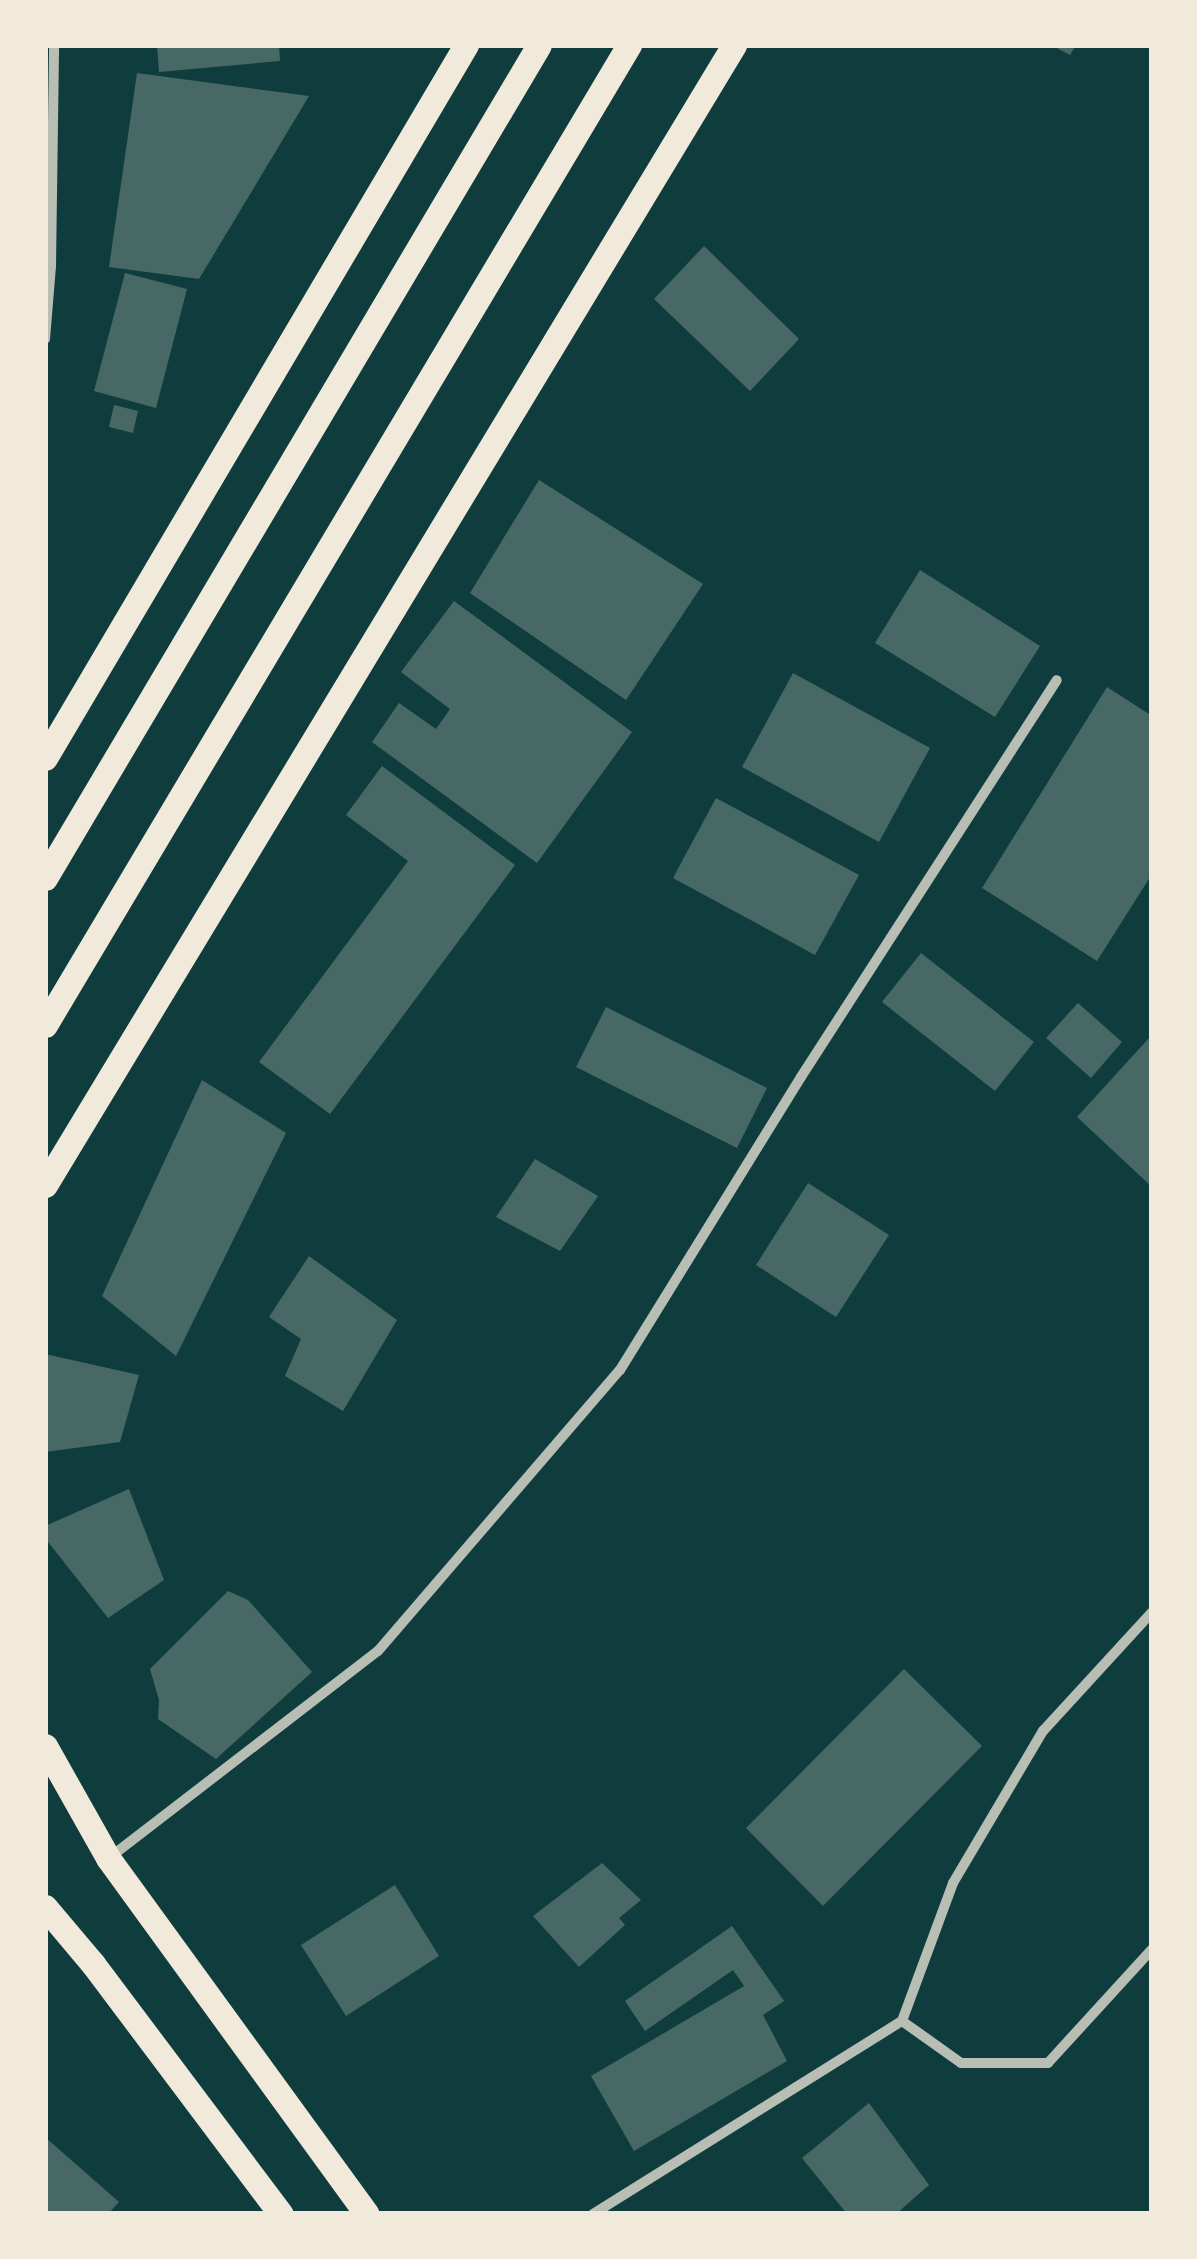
<!DOCTYPE html>
<html>
<head>
<meta charset="utf-8">
<style>
  body { margin:0 }
  #map { position:relative; width:1197px; height:2259px; overflow:hidden; background:#0f3d3e; font-family:"Alegreya Sans",sans-serif }
  div>[style] { position:absolute }
  .building>* { inset:0; background:#486865 }
  .minor>* { height:10px; margin:-5px; padding:0 5px; transform-origin:5px; border-radius:5px; background:#b8beb3 }
  .primary>* { height:25px; margin:-12.5px; padding:0 12.5px; transform-origin:12.5px; border-radius:12.5px; background:#f1e9da }
  span { translate:-50% -50%; white-space:nowrap; text-align:center; line-height:1.15; -webkit-text-stroke:10px #f1e9da; paint-order:stroke }
  .frame { position:absolute; inset:0; border:48px solid #f1e9da; pointer-events:none }
</style>
</head>
<body>
<div id="map">
  <div class="building">
    <i style="clip-path:polygon(157px 45px,279px 45px,280px 61px,159px 72px)"></i>
    <i style="clip-path:polygon(1051px 45px,1076px 45px,1070px 55px)"></i>
    <i style="clip-path:polygon(137px 73px,309px 96px,199px 279px,109px 267px)"></i>
    <i style="clip-path:polygon(704px 246px,799px 339px,750px 391px,654px 299px)"></i>
    <i style="clip-path:polygon(125px 273px,187px 289px,156px 408px,94px 391px)"></i>
    <i style="clip-path:polygon(114px 405px,138px 411px,133px 433px,109px 427px)"></i>
    <i style="clip-path:polygon(539px 480px,703px 584px,626px 700px,470px 593px)"></i>
    <i style="clip-path:polygon(920px 570px,1040px 646px,995px 717px,875px 643px)"></i>
    <i style="clip-path:polygon(454px 601px,632px 732px,537px 863px,372px 742px,399px 703px,436px 729px,450px 709px,401px 672px)"></i>
    <i style="clip-path:polygon(793px 673px,930px 748px,879px 842px,742px 767px)"></i>
    <i style="clip-path:polygon(1107px 687px,1152px 716px,1152px 874px,1097px 961px,982px 888px)"></i>
    <i style="clip-path:polygon(382px 766px,515px 865px,330px 1114px,259px 1062px,408px 861px,346px 815px)"></i>
    <i style="clip-path:polygon(716px 798px,859px 875px,815px 955px,673px 878px)"></i>
    <i style="clip-path:polygon(921px 953px,1034px 1042px,995px 1091px,882px 1002px)"></i>
    <i style="clip-path:polygon(1078px 1003px,1122px 1042px,1091px 1078px,1046px 1038px)"></i>
    <i style="clip-path:polygon(606px 1007px,767px 1088px,737px 1148px,576px 1067px)"></i>
    <i style="clip-path:polygon(1149px 1038px,1152px 1041px,1152px 1187px,1077px 1117px)"></i>
    <i style="clip-path:polygon(202px 1080px,286px 1133px,176px 1356px,102px 1296px)"></i>
    <i style="clip-path:polygon(535px 1159px,598px 1196px,560px 1251px,496px 1217px)"></i>
    <i style="clip-path:polygon(808px 1183px,889px 1235px,836px 1317px,756px 1265px)"></i>
    <i style="clip-path:polygon(309px 1256px,397px 1320px,343px 1411px,285px 1376px,301px 1339px,269px 1317px)"></i>
    <i style="clip-path:polygon(45px 1354px,139px 1375px,120px 1442px,45px 1452px)"></i>
    <i style="clip-path:polygon(129px 1489px,164px 1580px,108px 1618px,45px 1538px,45px 1526px)"></i>
    <i style="clip-path:polygon(228px 1591px,248px 1600px,312px 1672px,216px 1759px,158px 1719px,159px 1700px,150px 1669px)"></i>
    <i style="clip-path:polygon(904px 1669px,982px 1746px,823px 1906px,746px 1828px)"></i>
    <i style="clip-path:polygon(602px 1863px,641px 1900px,619px 1918px,625px 1925px,579px 1967px,533px 1916px)"></i>
    <i style="clip-path:polygon(395px 1885px,439px 1956px,346px 2016px,301px 1945px)"></i>
    <i style="clip-path:polygon(732px 1926px,784px 2001px,763px 2015px,787px 2061px,634px 2151px,591px 2076px,744px 1986px,733px 1970px,645px 2031px,625px 2001px)"></i>
    <i style="clip-path:polygon(869px 2103px,929px 2185px,896px 2214px,847px 2214px,802px 2158px)"></i>
    <i style="clip-path:polygon(45px 2137px,119px 2202px,108px 2214px,45px 2214px)"></i>
  </div>
  <div class="minor">
    <i style="left:45px;top:339px;width:73px;rotate:-85.3deg"></i>
    <i style="left:51px;top:266px;width:221px;rotate:-89.2deg"></i>
    <i style="left:109px;top:1858px;width:339px;rotate:-37.6deg"></i>
    <i style="left:378px;top:1651px;width:371px;rotate:-49.3deg"></i>
    <i style="left:620px;top:1370px;width:344px;rotate:-58.3deg"></i>
    <i style="left:801px;top:1077px;width:472px;rotate:-57.2deg"></i>
    <i style="left:902px;top:2021px;width:72px;rotate:35.4deg"></i>
    <i style="left:961px;top:2063px;width:87px"></i>
    <i style="left:1048px;top:2063px;width:154px;rotate:-47.6deg"></i>
    <i style="left:593px;top:2214px;width:364px;rotate:-32deg"></i>
    <i style="left:902px;top:2021px;width:147px;rotate:-69.7deg"></i>
    <i style="left:953px;top:1883px;width:177px;rotate:-59.4deg"></i>
    <i style="left:1043px;top:1731px;width:161px;rotate:-47.5deg"></i>
  </div>
  <div class="primary">
    <i style="left:45px;top:758px;width:828px;rotate:-59.44deg"></i>
    <i style="left:45px;top:878px;width:968px;rotate:-59.33deg"></i>
    <i style="left:45px;top:1025px;width:1141px;rotate:-59.21deg"></i>
    <i style="left:45px;top:1185px;width:1332px;rotate:-58.85deg"></i>
    <i style="left:45px;top:1746px;width:129px;rotate:60.6deg"></i>
    <i style="left:108px;top:1858px;width:440px;rotate:54deg"></i>
    <i style="left:45px;top:1907px;width:75px;rotate:49.9deg"></i>
    <i style="left:93px;top:1964px;width:313px;rotate:53.1deg"></i>
  </div>
  <div class="frame"></div>
</div>
</body>
</html>
